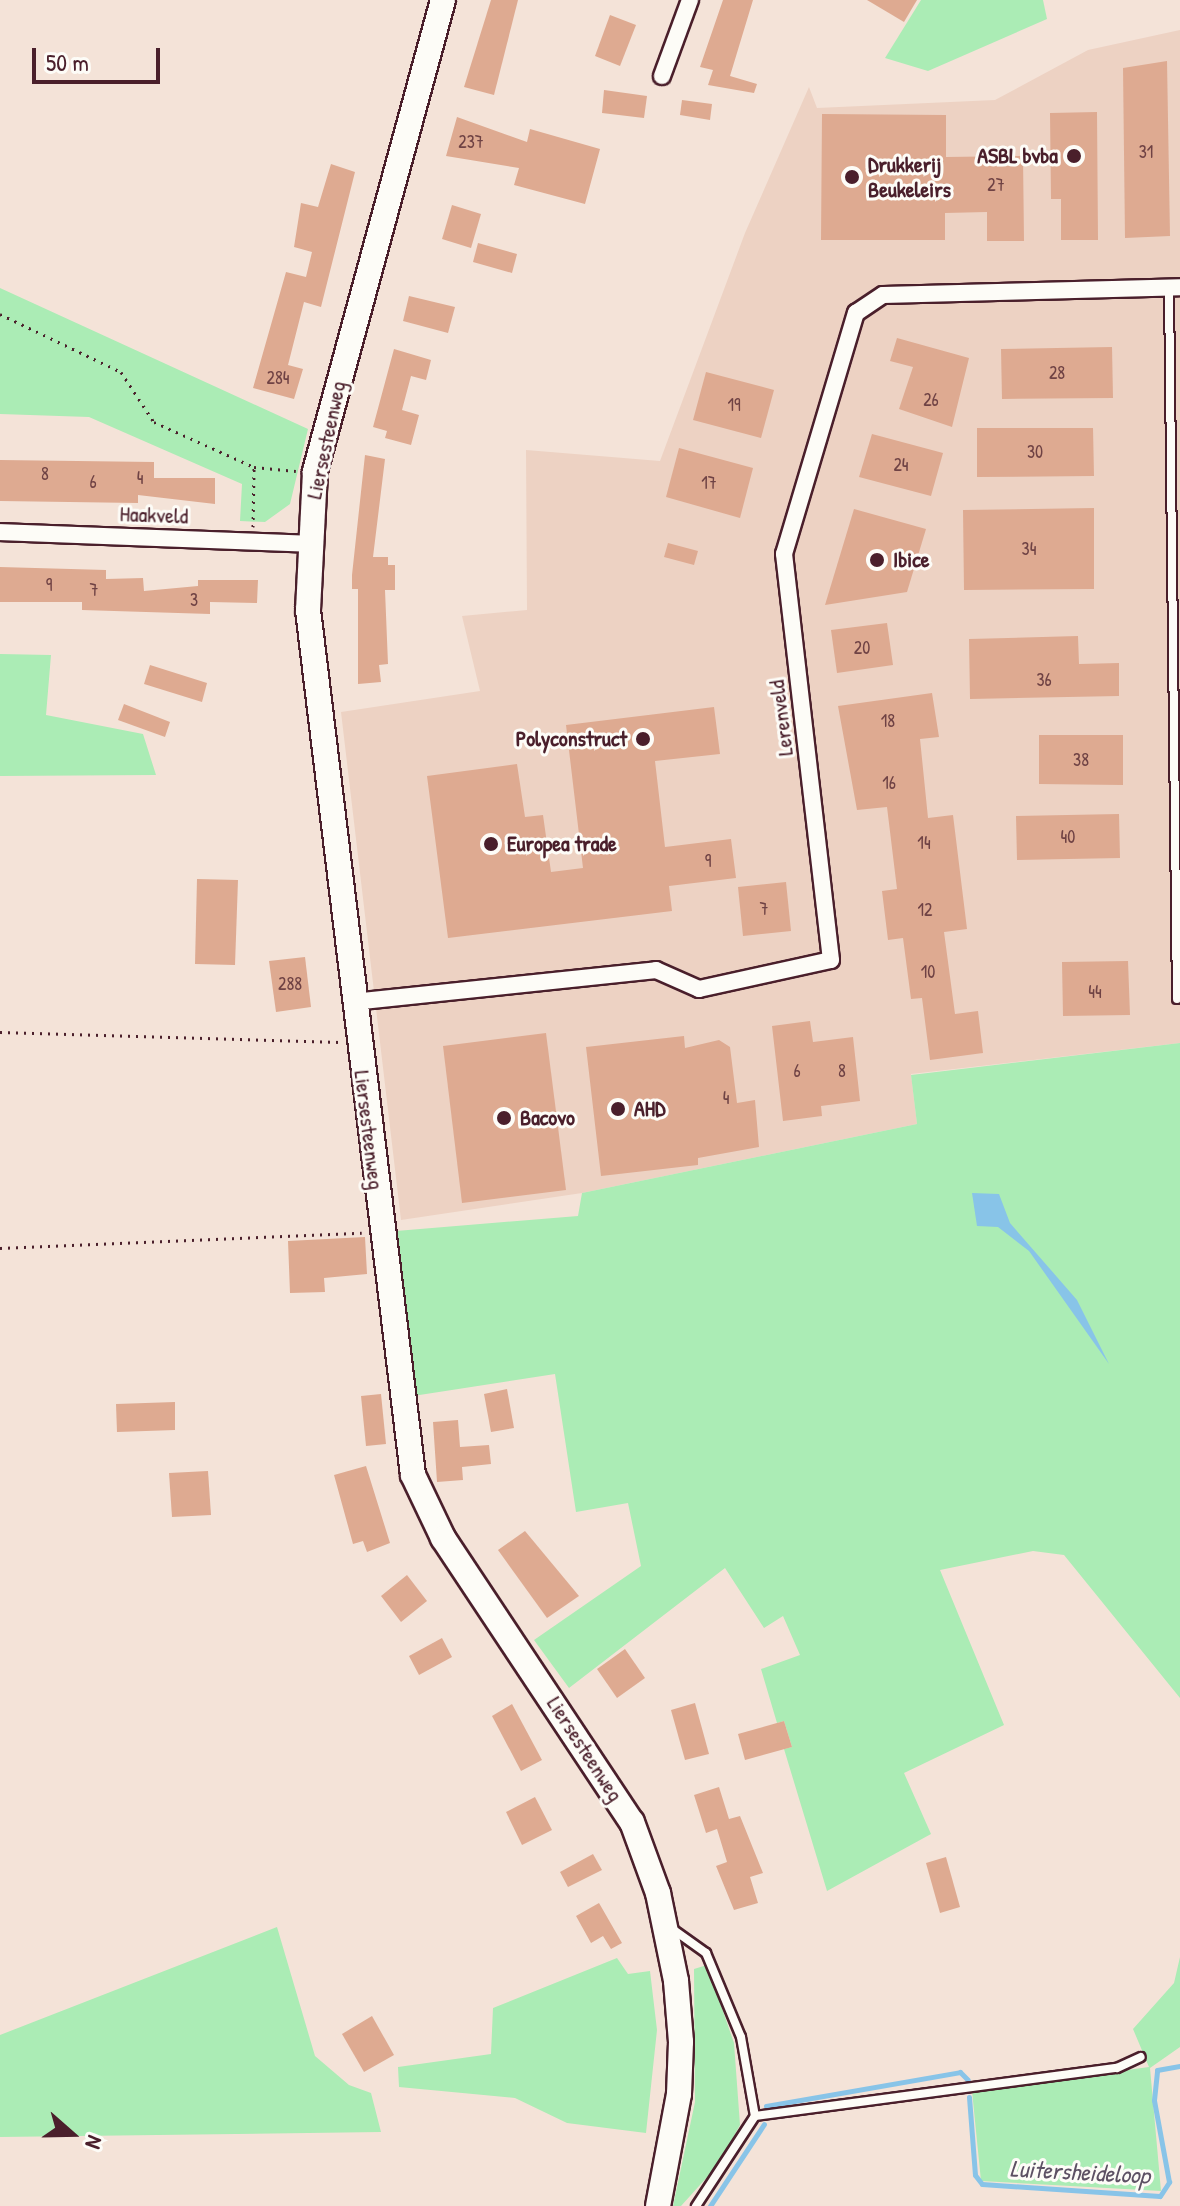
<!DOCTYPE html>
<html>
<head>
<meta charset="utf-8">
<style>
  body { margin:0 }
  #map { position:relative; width:1180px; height:2206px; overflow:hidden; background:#f4e3d8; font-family:"Patrick Hand",sans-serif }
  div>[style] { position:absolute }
  .built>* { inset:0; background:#edd2c3 }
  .green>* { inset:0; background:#abecb5 }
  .water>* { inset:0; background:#88c4e8 }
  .stream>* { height:5px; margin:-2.5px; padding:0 2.5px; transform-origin:2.5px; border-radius:2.5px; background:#88c4e8 }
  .building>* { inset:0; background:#deaa91 }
  .path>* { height:3px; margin-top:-1.5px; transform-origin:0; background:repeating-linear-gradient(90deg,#4a1f2b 0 2px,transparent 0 8px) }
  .roads { filter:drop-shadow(2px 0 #4a1f2b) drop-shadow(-2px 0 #4a1f2b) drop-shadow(0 2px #4a1f2b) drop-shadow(0 -2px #4a1f2b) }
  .lane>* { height:8px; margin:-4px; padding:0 4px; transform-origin:4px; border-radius:4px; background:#fdfcf7 }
  .street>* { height:16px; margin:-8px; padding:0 8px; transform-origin:8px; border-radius:8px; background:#fdfcf7 }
  .secondary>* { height:24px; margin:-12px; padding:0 12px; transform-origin:12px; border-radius:12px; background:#fdfcf7 }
  .dots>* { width:22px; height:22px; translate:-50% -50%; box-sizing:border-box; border:4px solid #fdfcf7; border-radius:50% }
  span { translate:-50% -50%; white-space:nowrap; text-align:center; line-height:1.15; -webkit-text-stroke:6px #fdfcf7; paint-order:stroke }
  .number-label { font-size:18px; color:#6f4244 }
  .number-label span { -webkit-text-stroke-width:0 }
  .poi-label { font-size:22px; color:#4a1f2b; font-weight:700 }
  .right { translate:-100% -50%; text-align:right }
  .left { translate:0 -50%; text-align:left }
  .street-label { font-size:22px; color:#4a1f2b }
  .water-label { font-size:24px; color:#5d5164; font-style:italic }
  .north { position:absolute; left:32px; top:2094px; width:80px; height:80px; -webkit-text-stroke:6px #fdfcf7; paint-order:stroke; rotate:110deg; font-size:22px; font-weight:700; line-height:32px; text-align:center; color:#4a1f2b }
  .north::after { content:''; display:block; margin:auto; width:28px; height:36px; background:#4a1f2b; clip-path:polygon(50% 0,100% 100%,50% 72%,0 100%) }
  .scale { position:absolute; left:32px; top:48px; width:128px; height:36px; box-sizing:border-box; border:4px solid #4a1f2b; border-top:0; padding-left:10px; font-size:24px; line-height:28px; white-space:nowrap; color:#4a1f2b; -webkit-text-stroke:6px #fdfcf7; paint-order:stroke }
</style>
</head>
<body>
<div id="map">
  <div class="built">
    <i style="clip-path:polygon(1180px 30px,1180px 1043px,911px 1074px,917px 1124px,582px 1193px,401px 1220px,341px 712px,480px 691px,462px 616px,527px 610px,526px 450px,660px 461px,745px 233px,809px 87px,817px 108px,995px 100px,1088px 50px)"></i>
  </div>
  <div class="green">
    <i style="clip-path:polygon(921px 0,1043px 0,1047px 19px,928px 71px,885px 58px)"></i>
    <i style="clip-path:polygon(0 288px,308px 429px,290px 504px,265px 522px,240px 521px,242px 484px,89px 417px,0 414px)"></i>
    <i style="clip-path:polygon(0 654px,51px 655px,46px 715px,143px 734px,156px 775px,0 776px)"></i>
    <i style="clip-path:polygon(1180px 1043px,1180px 1698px,1064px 1555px,1033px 1551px,940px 1570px,1004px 1725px,904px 1773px,931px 1834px,827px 1891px,784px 1749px,792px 1747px,784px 1721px,777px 1723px,761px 1669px,800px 1655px,783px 1616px,764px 1628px,725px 1568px,569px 1688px,534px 1640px,641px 1566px,628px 1503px,576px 1512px,555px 1374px,413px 1396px,396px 1231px,578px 1216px,582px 1193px,917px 1124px,911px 1075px)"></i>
    <i style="clip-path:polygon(277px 1927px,315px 2056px,349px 2085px,371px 2093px,381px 2132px,0 2137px,0 2035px)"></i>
    <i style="clip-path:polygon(1180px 1957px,1180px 2047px,1150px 2068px,1161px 2191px,981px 2181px,972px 2091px,1149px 2067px,1133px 2029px,1174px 1983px)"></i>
    <i style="clip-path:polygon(617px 1958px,628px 1974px,650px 1971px,657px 2030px,646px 2133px,567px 2123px,515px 2098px,399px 2087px,398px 2067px,491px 2054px,493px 2008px)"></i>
    <i style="clip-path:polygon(707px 1965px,734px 2043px,740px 2125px,718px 2165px,681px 2206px,673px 2206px,695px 2102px,694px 1969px)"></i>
  </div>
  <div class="water">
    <i style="clip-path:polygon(972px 1193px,999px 1194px,1010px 1223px,1077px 1300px,1109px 1364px,1029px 1251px,998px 1227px,977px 1226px)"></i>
  </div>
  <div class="stream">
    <i style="left:969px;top:2097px;width:78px;rotate:85.6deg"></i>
    <i style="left:975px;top:2175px;width:11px;rotate:52deg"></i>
    <i style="left:982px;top:2184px;width:178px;rotate:3.9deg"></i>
    <i style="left:1160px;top:2196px;width:17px;rotate:-57deg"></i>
    <i style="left:1169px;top:2182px;width:83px;rotate:-100.4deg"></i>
    <i style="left:1154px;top:2100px;width:30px;rotate:-84deg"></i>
    <i style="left:1157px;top:2070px;width:23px;rotate:-10deg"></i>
    <i style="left:766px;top:2106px;width:197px;rotate:-9.9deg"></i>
    <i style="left:960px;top:2072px;width:11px;rotate:45deg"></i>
    <i style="left:710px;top:2206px;width:98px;rotate:-56.6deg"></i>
  </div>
  <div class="building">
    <i style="clip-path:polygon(491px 0,518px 0,494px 95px,464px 87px)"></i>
    <i style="clip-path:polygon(723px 0,753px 0,730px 76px,757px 84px,754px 93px,708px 85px,713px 70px,700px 67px)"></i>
    <i style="clip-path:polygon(867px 0,917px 0,904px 22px)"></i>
    <i style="clip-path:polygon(610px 15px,636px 25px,620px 66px,595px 56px)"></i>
    <i style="clip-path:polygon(1167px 61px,1170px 236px,1125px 238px,1123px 68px)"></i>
    <i style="clip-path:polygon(604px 90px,647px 96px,644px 118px,602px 113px)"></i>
    <i style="clip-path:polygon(682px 100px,712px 104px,710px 120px,680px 115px)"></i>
    <i style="clip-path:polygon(1097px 112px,1098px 240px,1061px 240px,1061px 199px,1051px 199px,1050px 113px)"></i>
    <i style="clip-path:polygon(822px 114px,946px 115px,946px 157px,1023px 156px,1024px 241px,987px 241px,987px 212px,945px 213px,945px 240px,821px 240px)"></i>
    <i style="clip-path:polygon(457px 117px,527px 142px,530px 129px,600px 149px,585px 204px,514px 185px,519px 168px,446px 156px)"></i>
    <i style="clip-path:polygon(331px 164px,355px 172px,321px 307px,304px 302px,288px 365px,303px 369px,294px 399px,253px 388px,286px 272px,306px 277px,312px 252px,294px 247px,301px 203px,318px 207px)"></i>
    <i style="clip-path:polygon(452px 205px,481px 214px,471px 248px,442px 239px)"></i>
    <i style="clip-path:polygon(478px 243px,517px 254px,512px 273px,473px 262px)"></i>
    <i style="clip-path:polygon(409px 296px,455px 307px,448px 333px,403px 321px)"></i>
    <i style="clip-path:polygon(897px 338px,969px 358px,952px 427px,899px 409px,913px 367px,890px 361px)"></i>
    <i style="clip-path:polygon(1112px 347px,1113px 398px,1002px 399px,1001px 349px)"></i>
    <i style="clip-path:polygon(394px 349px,431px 360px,426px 380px,411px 376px,402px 410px,419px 415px,411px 445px,385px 438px,387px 431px,373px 427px)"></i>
    <i style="clip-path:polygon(706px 372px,774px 390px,761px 438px,693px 420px)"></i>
    <i style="clip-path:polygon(977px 428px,1093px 428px,1094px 476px,977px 477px)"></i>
    <i style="clip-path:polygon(872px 434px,943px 453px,931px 496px,859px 477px)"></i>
    <i style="clip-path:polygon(679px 448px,753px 468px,740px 518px,666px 497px)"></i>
    <i style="clip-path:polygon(365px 455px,385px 459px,373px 557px,388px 557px,388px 565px,395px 565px,395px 590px,385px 590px,388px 664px,379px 665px,381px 682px,358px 684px,358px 589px,352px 589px,352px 575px)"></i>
    <i style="clip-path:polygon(0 460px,154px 462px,154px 478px,215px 478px,215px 504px,138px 495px,138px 503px,0 501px)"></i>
    <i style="clip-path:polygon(1094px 508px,1094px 589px,964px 590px,963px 510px)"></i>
    <i style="clip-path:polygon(854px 509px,926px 529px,907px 592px,825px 605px)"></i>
    <i style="clip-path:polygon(668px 543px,698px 551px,694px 565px,664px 557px)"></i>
    <i style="clip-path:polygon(0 567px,106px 570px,106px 579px,143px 578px,144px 591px,198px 586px,198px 580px,258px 580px,257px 603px,210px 602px,210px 614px,82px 610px,82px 602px,0 602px)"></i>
    <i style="clip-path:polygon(887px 623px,893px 665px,837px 673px,831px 630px)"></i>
    <i style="clip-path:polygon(1078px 636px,1079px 664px,1119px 663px,1119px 696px,970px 699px,969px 639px)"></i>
    <i style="clip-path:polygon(150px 665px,207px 683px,202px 702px,144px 684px)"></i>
    <i style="clip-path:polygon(932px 693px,939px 737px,920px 739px,928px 818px,953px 815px,967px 929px,944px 932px,955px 1014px,978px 1011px,983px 1053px,930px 1060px,922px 998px,911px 999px,903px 938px,888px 940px,882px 891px,897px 889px,887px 807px,857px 810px,838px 706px)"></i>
    <i style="clip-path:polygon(124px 704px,170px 722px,165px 737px,118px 720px)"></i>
    <i style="clip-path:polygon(714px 707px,720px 754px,655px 761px,665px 847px,731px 839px,736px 878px,669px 886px,672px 911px,448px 938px,427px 776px,517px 764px,525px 817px,543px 815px,551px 872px,583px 868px,566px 725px)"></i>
    <i style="clip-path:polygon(1039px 735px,1123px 735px,1123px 785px,1039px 784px)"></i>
    <i style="clip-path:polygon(1119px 814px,1120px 858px,1017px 860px,1016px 816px)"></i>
    <i style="clip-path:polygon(197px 879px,238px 880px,235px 965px,195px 964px)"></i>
    <i style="clip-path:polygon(786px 882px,791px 931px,743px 936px,738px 887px)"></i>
    <i style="clip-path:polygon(305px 957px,311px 1007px,276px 1012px,269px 961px)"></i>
    <i style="clip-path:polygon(1128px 961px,1130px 1015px,1063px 1016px,1062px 962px)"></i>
    <i style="clip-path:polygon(810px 1021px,813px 1042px,853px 1037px,860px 1101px,821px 1106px,822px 1116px,783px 1121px,772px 1026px)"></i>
    <i style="clip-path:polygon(546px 1033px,566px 1190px,462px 1203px,443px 1046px)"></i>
    <i style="clip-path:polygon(684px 1036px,685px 1048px,719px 1040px,730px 1047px,737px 1103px,755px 1100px,759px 1147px,698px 1158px,698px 1165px,601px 1176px,586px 1047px)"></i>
    <i style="clip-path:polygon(365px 1237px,367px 1274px,324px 1278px,325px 1292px,290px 1293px,288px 1241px)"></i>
    <i style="clip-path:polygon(507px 1389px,514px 1428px,491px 1432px,484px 1394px)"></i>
    <i style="clip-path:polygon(381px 1394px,386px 1444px,366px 1446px,361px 1396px)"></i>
    <i style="clip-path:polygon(175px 1402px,175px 1430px,117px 1432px,116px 1404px)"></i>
    <i style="clip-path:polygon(458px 1420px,460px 1447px,489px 1445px,491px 1464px,462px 1467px,463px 1480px,437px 1482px,433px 1422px)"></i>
    <i style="clip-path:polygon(366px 1466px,390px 1543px,367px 1552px,363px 1541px,353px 1544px,334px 1475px)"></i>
    <i style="clip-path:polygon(208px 1471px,211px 1515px,172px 1517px,169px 1473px)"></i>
    <i style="clip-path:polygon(525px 1531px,579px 1596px,547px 1618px,498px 1550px)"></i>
    <i style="clip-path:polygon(407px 1575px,427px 1601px,401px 1622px,381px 1596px)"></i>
    <i style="clip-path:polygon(442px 1638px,452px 1657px,419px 1675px,409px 1656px)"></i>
    <i style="clip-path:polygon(625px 1649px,645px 1678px,617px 1698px,597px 1669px)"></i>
    <i style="clip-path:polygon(695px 1703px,709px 1754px,685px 1760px,671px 1710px)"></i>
    <i style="clip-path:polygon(512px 1704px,542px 1760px,521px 1771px,492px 1716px)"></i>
    <i style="clip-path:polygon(784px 1721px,792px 1747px,745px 1760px,738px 1734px)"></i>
    <i style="clip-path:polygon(719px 1787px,729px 1819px,740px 1816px,763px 1873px,750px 1877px,758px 1903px,734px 1910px,716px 1866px,727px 1862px,717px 1829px,706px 1833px,694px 1795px)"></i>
    <i style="clip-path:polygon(535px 1797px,552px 1830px,522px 1845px,506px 1812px)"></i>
    <i style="clip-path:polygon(593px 1854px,602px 1870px,568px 1887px,560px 1872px)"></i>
    <i style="clip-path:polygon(946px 1857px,960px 1907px,940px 1913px,926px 1863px)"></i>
    <i style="clip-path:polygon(599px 1903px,622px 1943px,611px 1949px,603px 1936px,591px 1943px,576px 1916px)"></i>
    <i style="clip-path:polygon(372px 2016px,394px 2055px,364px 2072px,342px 2034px)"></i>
  </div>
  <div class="path">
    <i style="left:0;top:314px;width:134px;rotate:25.6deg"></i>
    <i style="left:121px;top:372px;width:60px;rotate:56.6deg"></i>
    <i style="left:154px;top:422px;width:110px;rotate:24.2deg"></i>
    <i style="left:254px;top:467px;width:42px;rotate:5.4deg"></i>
    <i style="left:253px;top:527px;width:60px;rotate:-89deg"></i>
    <i style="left:0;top:1032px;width:340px;rotate:1.7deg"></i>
    <i style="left:0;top:1248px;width:362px;rotate:-2.4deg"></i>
  </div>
  <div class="roads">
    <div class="lane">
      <i style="left:1169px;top:287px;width:712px;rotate:89.36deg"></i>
      <i style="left:671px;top:1928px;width:43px;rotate:35.5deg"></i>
      <i style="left:706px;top:1953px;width:91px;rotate:67.4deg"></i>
      <i style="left:741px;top:2037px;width:80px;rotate:80deg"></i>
      <i style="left:755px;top:2116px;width:108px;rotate:123.2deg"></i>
      <i style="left:755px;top:2116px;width:365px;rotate:-7.6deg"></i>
      <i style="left:1117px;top:2068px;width:26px;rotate:-25deg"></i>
    </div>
    <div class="street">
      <i style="left:662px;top:76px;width:81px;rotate:-69.8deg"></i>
      <i style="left:0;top:532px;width:307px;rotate:2.2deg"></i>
      <i style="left:353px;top:1002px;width:305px;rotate:-6deg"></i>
      <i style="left:656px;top:970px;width:47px;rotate:23.8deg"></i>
      <i style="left:699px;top:989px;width:135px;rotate:-12.4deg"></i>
      <i style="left:831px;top:960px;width:409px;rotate:-96.6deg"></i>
      <i style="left:784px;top:554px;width:252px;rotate:-73.4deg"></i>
      <i style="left:856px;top:313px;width:32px;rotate:-34deg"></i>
      <i style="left:883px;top:295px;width:297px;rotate:-1.5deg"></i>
    </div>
    <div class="secondary">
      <i style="left:443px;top:0;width:489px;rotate:105.2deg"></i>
      <i style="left:315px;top:472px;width:138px;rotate:92.9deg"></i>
      <i style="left:308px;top:610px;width:871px;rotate:83.08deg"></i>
      <i style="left:413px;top:1475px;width:70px;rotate:64.5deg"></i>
      <i style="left:443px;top:1538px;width:341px;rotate:56.4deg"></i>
      <i style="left:632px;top:1822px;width:76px;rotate:69.9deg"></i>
      <i style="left:658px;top:1893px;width:90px;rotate:78.4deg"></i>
      <i style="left:676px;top:1981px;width:61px;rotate:85.3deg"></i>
      <i style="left:681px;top:2042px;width:52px;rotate:92.2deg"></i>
      <i style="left:679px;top:2094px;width:114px;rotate:100.6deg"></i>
    </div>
  </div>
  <div class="dots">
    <i style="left:1074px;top:156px;background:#4a1f2b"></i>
    <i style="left:852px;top:177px;background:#4a1f2b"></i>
    <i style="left:877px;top:560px;background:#4a1f2b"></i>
    <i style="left:643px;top:739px;background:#4a1f2b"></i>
    <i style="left:491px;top:844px;background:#4a1f2b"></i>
    <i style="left:618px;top:1109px;background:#4a1f2b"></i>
    <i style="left:504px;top:1118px;background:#4a1f2b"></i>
  </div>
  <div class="number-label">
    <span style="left:471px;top:142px">237</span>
    <span style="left:1146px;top:152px">31</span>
    <span style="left:996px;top:185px">27</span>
    <span style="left:1057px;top:373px">28</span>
    <span style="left:278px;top:378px">284</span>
    <span style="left:931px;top:400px">26</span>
    <span style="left:734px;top:405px">19</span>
    <span style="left:1035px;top:452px">30</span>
    <span style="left:901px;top:465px">24</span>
    <span style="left:45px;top:474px">8</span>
    <span style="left:140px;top:478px">4</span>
    <span style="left:93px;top:482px">6</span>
    <span style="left:709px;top:483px">17</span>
    <span style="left:1029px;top:549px">34</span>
    <span style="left:49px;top:585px">9</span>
    <span style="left:94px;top:590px">7</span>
    <span style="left:194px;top:600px">3</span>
    <span style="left:862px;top:648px">20</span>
    <span style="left:1044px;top:680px">36</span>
    <span style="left:888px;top:721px">18</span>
    <span style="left:1081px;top:760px">38</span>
    <span style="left:889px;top:783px">16</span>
    <span style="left:1068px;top:837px">40</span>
    <span style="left:924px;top:843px">14</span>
    <span style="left:708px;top:861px">9</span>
    <span style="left:764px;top:909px">7</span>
    <span style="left:925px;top:910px">12</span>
    <span style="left:928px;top:972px">10</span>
    <span style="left:290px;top:984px">288</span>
    <span style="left:1095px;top:992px">44</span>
    <span style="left:797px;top:1071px">6</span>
    <span style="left:842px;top:1071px">8</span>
    <span style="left:726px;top:1098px">4</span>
  </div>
  <div class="poi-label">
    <span class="right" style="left:1058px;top:156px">ASBL bvba</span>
    <span class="left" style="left:868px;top:177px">Drukkerij<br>Beukeleirs</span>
    <span class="left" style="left:893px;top:560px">Ibice</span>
    <span class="right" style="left:627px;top:739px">Polyconstruct</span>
    <span class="left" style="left:507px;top:844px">Europea trade</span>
    <span class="left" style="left:634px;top:1109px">AHD</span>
    <span class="left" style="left:520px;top:1118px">Bacovo</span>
  </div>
  <div class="street-label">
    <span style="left:326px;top:440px;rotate:-78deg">Liersesteenweg</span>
    <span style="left:154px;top:515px;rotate:2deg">Haakveld</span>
    <span style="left:781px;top:718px;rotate:-97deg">Lerenveld</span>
    <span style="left:369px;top:1130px;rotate:83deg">Liersesteenweg</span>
    <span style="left:585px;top:1749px;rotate:57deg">Liersesteenweg</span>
  </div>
  <div class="water-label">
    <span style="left:1080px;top:2172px;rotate:3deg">Luitersheideloop</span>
  </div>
  <div class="north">N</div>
  <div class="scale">50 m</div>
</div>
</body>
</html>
